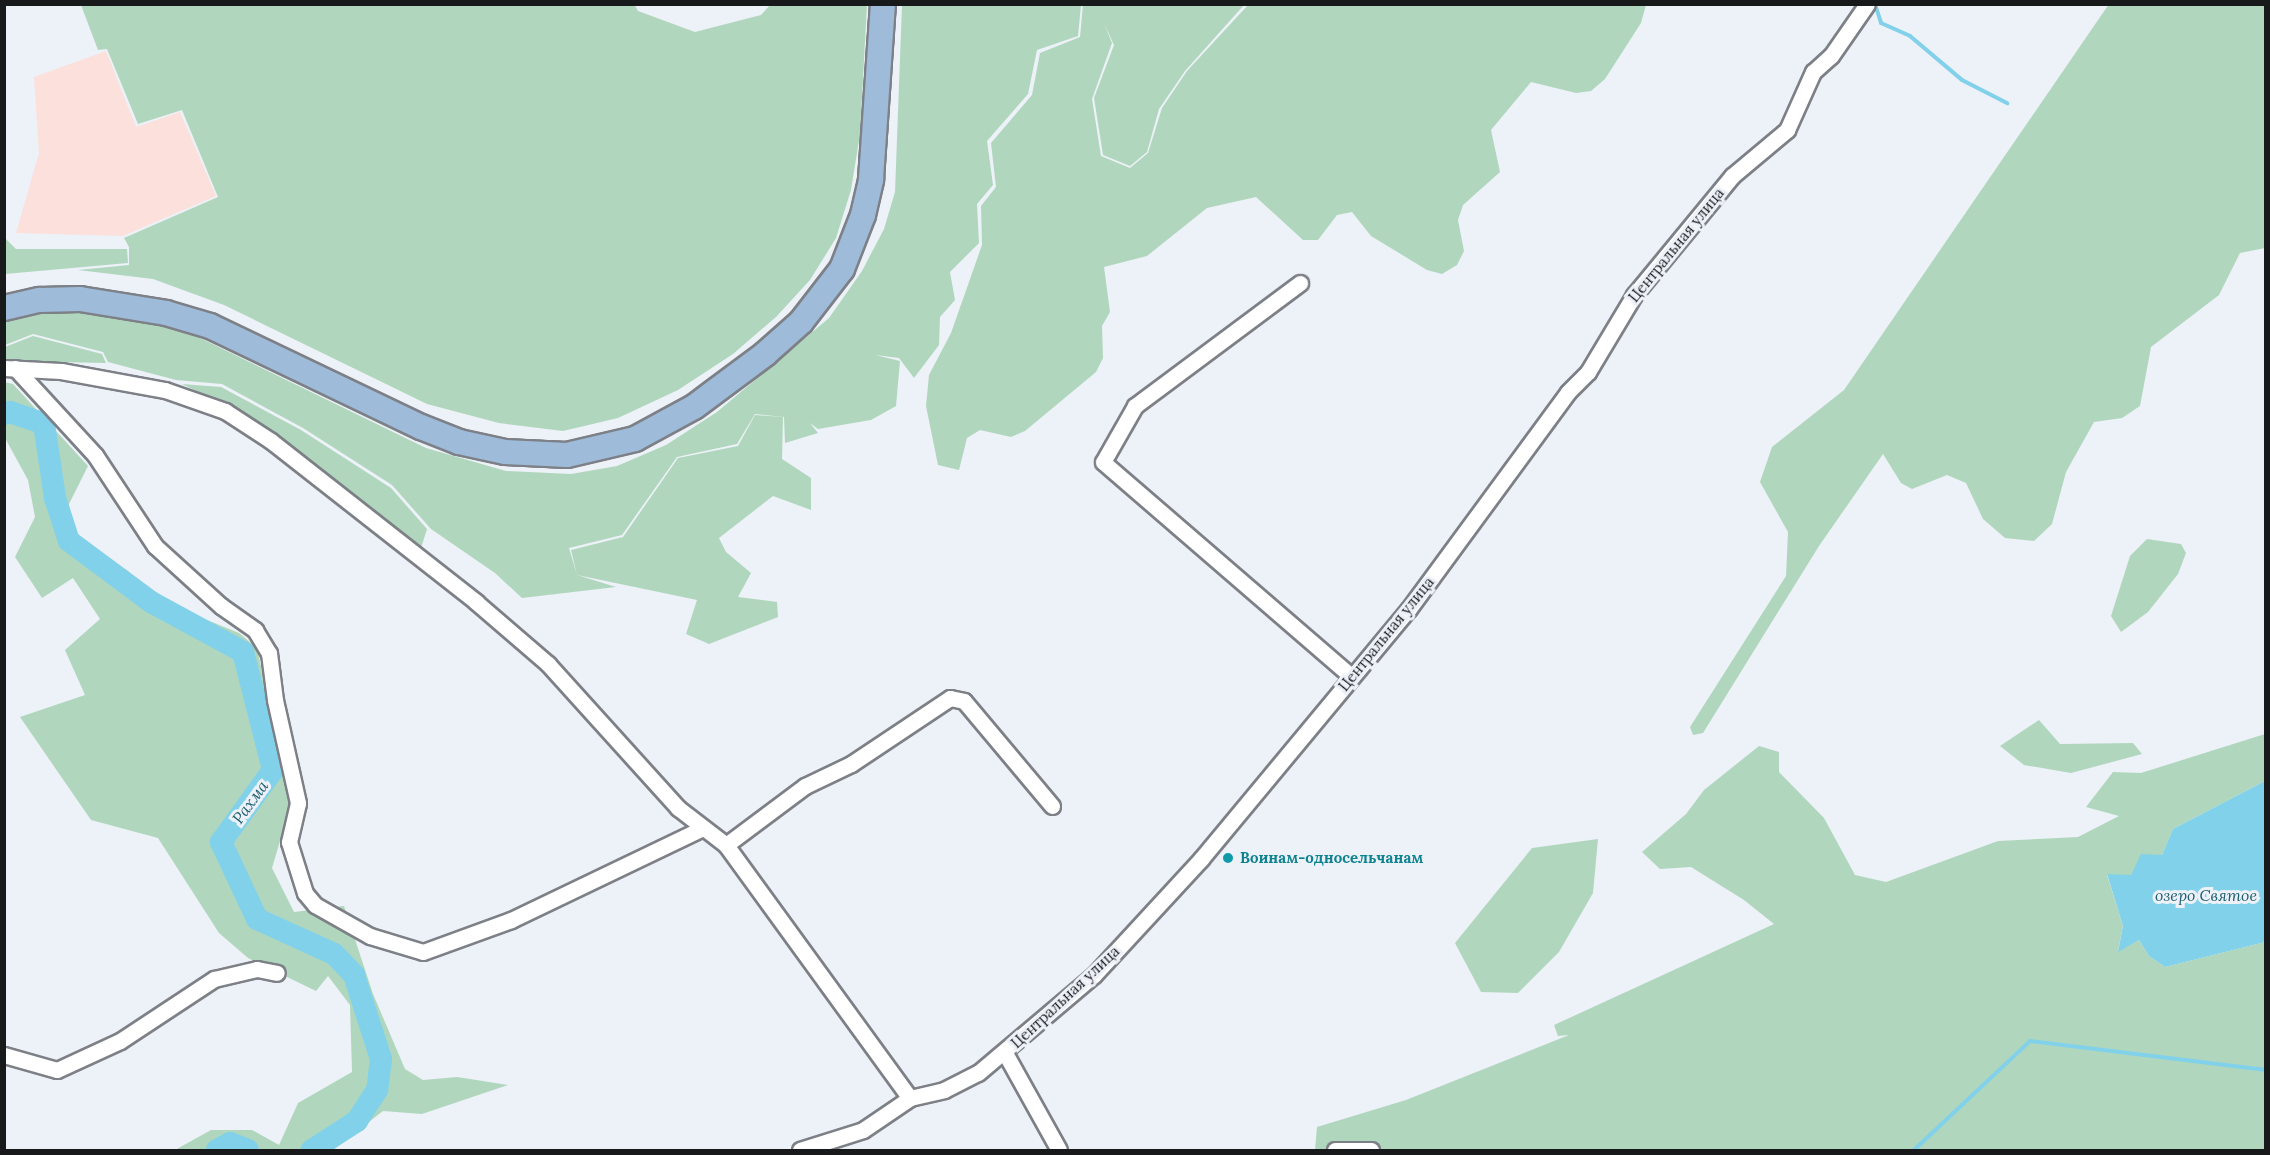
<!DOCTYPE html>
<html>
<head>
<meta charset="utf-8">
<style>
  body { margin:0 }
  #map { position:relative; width:2270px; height:1155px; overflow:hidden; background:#edf1f8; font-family:Lora,serif }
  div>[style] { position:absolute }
  .industrial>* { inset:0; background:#fbe0db }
  .green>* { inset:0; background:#b0d7bd }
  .water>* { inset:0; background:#81d1ea }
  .stream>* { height:4px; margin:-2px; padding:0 2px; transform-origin:2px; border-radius:2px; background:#81d1ea }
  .river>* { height:22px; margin:-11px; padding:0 11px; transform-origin:11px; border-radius:11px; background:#81d1ea }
  .roads { filter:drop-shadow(2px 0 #7d8086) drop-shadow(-2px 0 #7d8086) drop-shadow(0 2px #7d8086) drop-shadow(0 -2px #7d8086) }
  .street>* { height:15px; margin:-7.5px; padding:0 7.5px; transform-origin:7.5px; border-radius:7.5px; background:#fff }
  .primary>* { height:24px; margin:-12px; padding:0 12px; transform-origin:12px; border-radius:12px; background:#9ebbda }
  .dots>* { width:16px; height:16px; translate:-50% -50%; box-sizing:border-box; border:3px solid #edf1f8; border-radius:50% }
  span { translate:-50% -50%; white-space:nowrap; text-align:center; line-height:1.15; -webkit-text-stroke:6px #edf1f8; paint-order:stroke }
  .street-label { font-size:15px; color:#18191b }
  .culture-label { font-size:15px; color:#0d838f; font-weight:700 }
  .left { translate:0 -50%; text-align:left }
  .water-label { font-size:16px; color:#206072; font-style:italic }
  .frame { position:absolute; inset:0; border:6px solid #18191b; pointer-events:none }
</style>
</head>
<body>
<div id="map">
  <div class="industrial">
    <i style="clip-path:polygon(106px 51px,136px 127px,180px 112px,216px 196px,123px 236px,16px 233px,39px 153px,34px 77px)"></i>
  </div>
  <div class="green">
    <i style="clip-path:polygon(634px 4px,638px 11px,695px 32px,761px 15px,770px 5px,867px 5px,860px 134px,851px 190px,836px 238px,810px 280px,776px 317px,733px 354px,678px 390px,618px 418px,563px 431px,499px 423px,427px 404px,224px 305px,153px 279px,78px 270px,129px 265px,129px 247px,124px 238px,218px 197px,182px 110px,138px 124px,107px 49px,98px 50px,81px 5px)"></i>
    <i style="clip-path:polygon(1083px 4px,1244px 5px,1185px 71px,1159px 109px,1147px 152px,1130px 166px,1103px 155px,1094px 98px,1114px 45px,1104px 23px,1112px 43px,1092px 99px,1101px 156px,1130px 168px,1148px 153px,1162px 108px,1187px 71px,1248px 5px,1646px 5px,1641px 23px,1605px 79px,1591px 91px,1576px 93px,1531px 82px,1491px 130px,1500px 172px,1463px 205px,1458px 220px,1464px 251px,1457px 265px,1442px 274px,1427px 270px,1371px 236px,1352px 212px,1337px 215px,1318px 240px,1303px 240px,1256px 197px,1207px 208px,1147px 256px,1104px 267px,1110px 312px,1102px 326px,1103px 358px,1096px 372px,1025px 431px,1011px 437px,980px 430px,967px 438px,959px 470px,938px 465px,926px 406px,929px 375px,951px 333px,982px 245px,981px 206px,996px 187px,991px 143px,1032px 95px,1040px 53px,1080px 37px)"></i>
    <i style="clip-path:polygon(2109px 4px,2265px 5px,2265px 248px,2240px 253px,2219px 295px,2151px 347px,2140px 406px,2122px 418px,2094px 422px,2066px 472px,2052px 524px,2034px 541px,2005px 538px,1983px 519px,1966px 483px,1947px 475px,1912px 489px,1901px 483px,1883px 454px,1819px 546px,1703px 733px,1693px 735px,1690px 727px,1786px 576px,1788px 532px,1760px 482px,1772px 447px,1844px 390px)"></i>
    <i style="clip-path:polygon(902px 5px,1081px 5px,1078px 36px,1037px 50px,1028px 94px,987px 141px,993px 185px,977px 204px,979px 243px,950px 272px,955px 300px,940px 317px,939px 345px,914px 378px,899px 358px,875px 355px,900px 361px,896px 406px,871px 420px,818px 429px,810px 423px,818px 433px,785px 443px,784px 417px,755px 414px,737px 444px,677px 457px,622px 535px,569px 548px,577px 575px,571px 550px,623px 537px,678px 458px,738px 446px,755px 415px,783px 417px,782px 459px,811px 478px,811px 510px,773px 496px,719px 538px,726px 552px,751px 573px,738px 597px,777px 602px,778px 617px,709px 644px,686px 634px,697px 600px,577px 575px,616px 587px,522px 598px,495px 573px,431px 529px,392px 485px,303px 428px,222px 384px,176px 380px,108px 362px,103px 352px,33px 334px,5px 345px,5px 315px,29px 308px,132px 314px,190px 333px,426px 448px,506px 471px,571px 474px,617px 466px,666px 445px,717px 412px,829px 318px,862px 271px,884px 229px,895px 192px)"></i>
    <i style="clip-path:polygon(4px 237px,16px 249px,127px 249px,128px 263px,5px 274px)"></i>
    <i style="clip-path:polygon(33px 336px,102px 354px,106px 363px,5px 361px,5px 347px)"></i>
    <i style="clip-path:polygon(4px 382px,13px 384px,88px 466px,57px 528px,128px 571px,155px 599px,239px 633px,257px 648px,291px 804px,272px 868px,294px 912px,344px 906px,373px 994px,405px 1069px,423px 1080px,457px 1077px,508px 1085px,422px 1114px,383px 1111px,333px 1150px,175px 1150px,211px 1130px,252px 1130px,279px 1145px,298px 1103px,352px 1072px,350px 1005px,328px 976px,316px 991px,248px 958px,219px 933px,158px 838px,91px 820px,20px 717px,85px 695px,65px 650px,100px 619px,73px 578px,42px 598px,15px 557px,35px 517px,28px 480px,5px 438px)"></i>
    <i style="clip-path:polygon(182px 384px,221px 387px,301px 430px,391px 488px,427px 529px,420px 551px,255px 420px)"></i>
    <i style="clip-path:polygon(2147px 539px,2181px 544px,2186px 553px,2178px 574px,2148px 612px,2121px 632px,2111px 616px,2130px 556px)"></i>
    <i style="clip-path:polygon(2039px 720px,2060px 744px,2133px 743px,2142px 754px,2071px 773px,2024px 765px,2000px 746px)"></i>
    <i style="clip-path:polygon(2265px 734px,2265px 781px,2173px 829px,2162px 855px,2131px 875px,2107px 875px,2123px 926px,2118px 951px,2139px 940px,2149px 956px,2165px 967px,2265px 942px,2265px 1150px,1315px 1150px,1317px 1127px,1406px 1100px,1569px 1035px,1558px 1036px,1554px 1025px,1774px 924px,1744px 900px,1691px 867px,1660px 869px,1642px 852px,1686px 814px,1704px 790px,1759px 746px,1779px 752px,1779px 772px,1824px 818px,1855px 875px,1886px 882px,1998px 841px,2078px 837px,2119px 816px,2086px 807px,2113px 772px,2141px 773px)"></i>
    <i style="clip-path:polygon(1598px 839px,1593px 893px,1559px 952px,1518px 993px,1481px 992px,1455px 943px,1532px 848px)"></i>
  </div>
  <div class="water">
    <i style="clip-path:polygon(2265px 781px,2265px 942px,2165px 967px,2149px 956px,2139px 940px,2118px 952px,2123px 926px,2107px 874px,2131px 875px,2141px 854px,2162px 855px,2173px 829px)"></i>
  </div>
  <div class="stream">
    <i style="left:1875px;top:4px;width:20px;rotate:72deg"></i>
    <i style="left:1881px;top:23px;width:32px;rotate:24deg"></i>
    <i style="left:1910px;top:36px;width:68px;rotate:40.2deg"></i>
    <i style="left:1962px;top:80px;width:51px;rotate:27.1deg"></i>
    <i style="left:1914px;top:1150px;width:159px;rotate:-43.2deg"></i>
    <i style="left:2030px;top:1041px;width:238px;rotate:7deg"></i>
  </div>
  <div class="river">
    <i style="left:4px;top:414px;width:6px;rotate:-18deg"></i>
    <i style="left:10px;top:412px;width:36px;rotate:19deg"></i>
    <i style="left:44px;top:424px;width:75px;rotate:81.5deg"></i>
    <i style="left:55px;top:498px;width:45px;rotate:72deg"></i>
    <i style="left:69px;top:541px;width:102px;rotate:36.6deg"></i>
    <i style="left:151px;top:602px;width:105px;rotate:28.5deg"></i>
    <i style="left:243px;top:652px;width:122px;rotate:75.7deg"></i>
    <i style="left:273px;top:770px;width:89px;rotate:125.8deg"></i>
    <i style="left:221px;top:842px;width:85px;rotate:64.9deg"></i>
    <i style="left:257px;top:919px;width:85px;rotate:24.4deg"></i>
    <i style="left:334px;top:954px;width:29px;rotate:46deg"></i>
    <i style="left:354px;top:975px;width:88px;rotate:72.2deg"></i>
    <i style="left:381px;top:1059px;width:31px;rotate:97deg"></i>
    <i style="left:377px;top:1090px;width:37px;rotate:123deg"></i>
    <i style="left:357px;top:1121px;width:54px;rotate:147.2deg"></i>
    <i style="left:217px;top:1150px;width:15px;rotate:-28deg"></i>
    <i style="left:230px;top:1143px;width:19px;rotate:21deg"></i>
  </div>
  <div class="roads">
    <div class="street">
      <i style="left:1300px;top:283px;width:206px;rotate:143.3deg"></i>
      <i style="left:1135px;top:406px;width:64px;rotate:119.7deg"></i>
      <i style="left:1103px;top:462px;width:328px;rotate:40.8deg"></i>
      <i style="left:4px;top:368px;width:57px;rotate:3deg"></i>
      <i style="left:61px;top:371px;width:106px;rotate:10.4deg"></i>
      <i style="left:165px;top:390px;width:64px;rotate:19.3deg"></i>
      <i style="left:225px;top:411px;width:55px;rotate:33.1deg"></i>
      <i style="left:271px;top:441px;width:261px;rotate:38.1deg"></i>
      <i style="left:476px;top:602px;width:95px;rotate:40.7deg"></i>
      <i style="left:548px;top:664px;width:194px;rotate:47.9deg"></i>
      <i style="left:678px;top:808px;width:61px;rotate:37.6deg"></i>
      <i style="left:726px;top:845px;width:313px;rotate:54deg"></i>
      <i style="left:15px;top:368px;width:118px;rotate:47.4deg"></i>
      <i style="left:95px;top:455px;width:109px;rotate:56.6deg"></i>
      <i style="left:155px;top:546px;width:89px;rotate:42.3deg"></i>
      <i style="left:221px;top:606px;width:42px;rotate:35.2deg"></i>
      <i style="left:255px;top:630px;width:27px;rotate:59deg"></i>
      <i style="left:269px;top:653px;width:47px;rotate:82.7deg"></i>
      <i style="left:275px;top:700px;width:106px;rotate:77.4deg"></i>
      <i style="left:298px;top:803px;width:40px;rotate:103deg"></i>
      <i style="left:289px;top:842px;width:53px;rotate:72.6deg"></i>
      <i style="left:305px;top:893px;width:16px;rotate:50deg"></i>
      <i style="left:315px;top:905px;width:63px;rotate:29.4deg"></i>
      <i style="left:370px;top:936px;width:55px;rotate:16.8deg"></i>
      <i style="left:423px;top:952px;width:94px;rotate:-20deg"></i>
      <i style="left:511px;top:920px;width:211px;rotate:-25.6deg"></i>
      <i style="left:726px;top:845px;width:99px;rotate:-36.8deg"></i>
      <i style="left:805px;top:786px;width:51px;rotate:-25.6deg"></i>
      <i style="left:851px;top:764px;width:119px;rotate:-33.7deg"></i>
      <i style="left:950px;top:698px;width:14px;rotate:12deg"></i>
      <i style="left:964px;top:701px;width:137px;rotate:50deg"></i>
      <i style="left:1005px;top:1053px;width:111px;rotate:60.9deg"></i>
      <i style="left:4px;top:1055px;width:55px;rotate:15.8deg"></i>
      <i style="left:57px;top:1070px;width:69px;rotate:-24.7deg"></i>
      <i style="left:120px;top:1041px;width:113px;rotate:-33.4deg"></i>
      <i style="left:214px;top:979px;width:44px;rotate:-13.1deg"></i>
      <i style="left:257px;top:969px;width:20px;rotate:11deg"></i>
      <i style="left:800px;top:1150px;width:66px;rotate:-17.6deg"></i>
      <i style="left:863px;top:1130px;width:57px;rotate:-34.2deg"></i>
      <i style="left:910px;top:1098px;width:35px;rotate:-13deg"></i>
      <i style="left:944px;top:1090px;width:38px;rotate:-27deg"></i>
      <i style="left:978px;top:1073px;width:152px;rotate:-40.2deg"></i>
      <i style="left:1094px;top:975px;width:158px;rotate:-47.3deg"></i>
      <i style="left:1201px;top:859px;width:324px;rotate:-50.3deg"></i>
      <i style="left:1408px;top:610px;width:270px;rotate:-53.7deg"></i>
      <i style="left:1568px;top:392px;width:28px;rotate:-45deg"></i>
      <i style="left:1588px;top:372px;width:90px;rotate:-59.1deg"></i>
      <i style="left:1634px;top:295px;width:154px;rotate:-50.5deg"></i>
      <i style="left:1732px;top:176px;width:72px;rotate:-39.9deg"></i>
      <i style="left:1787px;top:130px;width:64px;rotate:-65.9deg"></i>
      <i style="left:1813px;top:72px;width:24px;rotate:-42deg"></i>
      <i style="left:1831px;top:56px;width:63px;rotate:-55.3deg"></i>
      <i style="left:1335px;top:1150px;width:36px"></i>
    </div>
    <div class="primary">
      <i style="left:4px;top:308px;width:37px;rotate:-13deg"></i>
      <i style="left:40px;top:300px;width:40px;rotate:-1.4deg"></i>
      <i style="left:80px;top:299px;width:87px;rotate:9.2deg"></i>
      <i style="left:166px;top:313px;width:46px;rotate:16.5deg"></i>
      <i style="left:210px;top:326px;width:234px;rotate:25.6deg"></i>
      <i style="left:421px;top:427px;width:41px;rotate:21.5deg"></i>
      <i style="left:459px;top:442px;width:47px;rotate:12.3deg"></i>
      <i style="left:505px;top:452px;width:62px;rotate:2.8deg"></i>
      <i style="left:567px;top:455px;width:70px;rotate:-13.2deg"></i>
      <i style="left:635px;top:439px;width:67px;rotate:-28.5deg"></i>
      <i style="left:694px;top:407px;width:89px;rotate:-36.7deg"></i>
      <i style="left:765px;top:354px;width:48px;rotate:-41.6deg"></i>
      <i style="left:801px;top:322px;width:67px;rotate:-52.3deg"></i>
      <i style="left:842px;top:269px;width:58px;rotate:-68.7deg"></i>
      <i style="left:863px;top:215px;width:37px;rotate:-77deg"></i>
      <i style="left:871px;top:179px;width:175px;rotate:-86.1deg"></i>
    </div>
  </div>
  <div class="dots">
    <i style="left:1228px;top:858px;background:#0f9aa8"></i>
  </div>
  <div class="street-label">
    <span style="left:1676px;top:245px;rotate:-51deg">Центральная улица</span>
    <span style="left:1386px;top:634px;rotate:-51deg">Центральная улица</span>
    <span style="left:1065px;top:997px;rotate:-43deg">Центральная улица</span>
  </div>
  <div class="culture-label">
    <span class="left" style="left:1240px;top:858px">Воинам-односельчанам</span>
  </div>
  <div class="water-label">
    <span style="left:250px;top:802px;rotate:-54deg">Рахма</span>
    <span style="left:2206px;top:895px">озеро Святое</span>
  </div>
  <div class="frame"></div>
</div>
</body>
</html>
